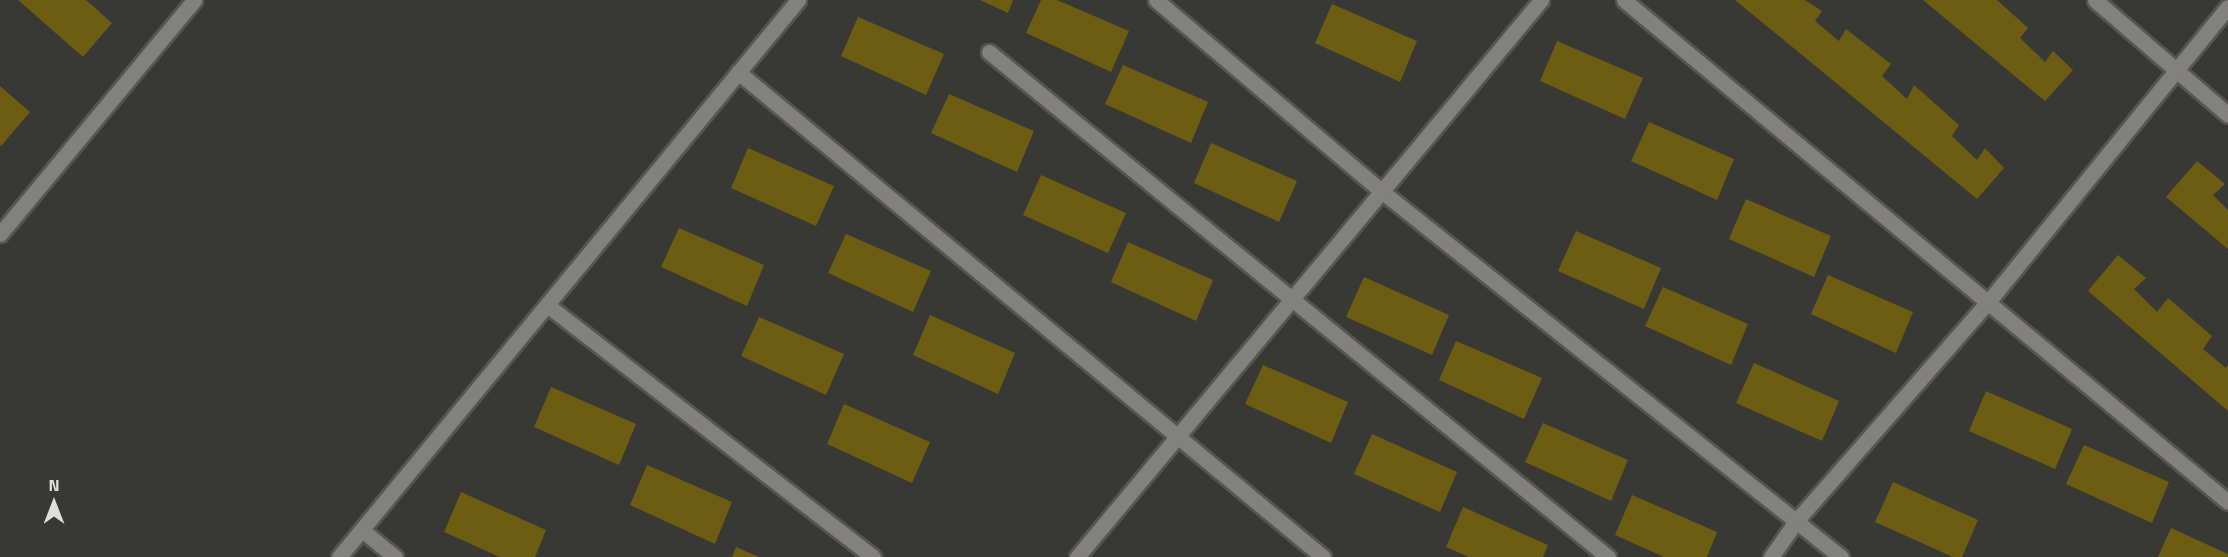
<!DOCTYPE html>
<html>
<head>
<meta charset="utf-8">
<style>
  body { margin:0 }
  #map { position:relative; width:2228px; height:557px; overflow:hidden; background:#383835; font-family:"Titillium Web",sans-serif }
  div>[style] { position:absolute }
  .building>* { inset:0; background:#6d5d13 }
  .roads { filter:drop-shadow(2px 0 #555553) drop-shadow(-2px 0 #555553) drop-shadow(0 2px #555553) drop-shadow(0 -2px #555553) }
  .street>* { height:15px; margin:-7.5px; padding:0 7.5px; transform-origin:7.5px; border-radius:7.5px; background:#82817f }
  span { translate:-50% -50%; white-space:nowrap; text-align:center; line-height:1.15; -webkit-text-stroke:5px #383835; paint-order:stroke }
  .north { position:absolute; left:24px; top:473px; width:60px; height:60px; -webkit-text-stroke:4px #383835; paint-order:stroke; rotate:0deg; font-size:16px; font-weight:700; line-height:24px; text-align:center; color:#dfdfde }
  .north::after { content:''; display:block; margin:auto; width:21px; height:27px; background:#dfdfde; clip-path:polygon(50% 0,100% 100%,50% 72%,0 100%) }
</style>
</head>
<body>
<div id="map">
  <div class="building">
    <i style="clip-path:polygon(18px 0,86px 0,112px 23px,83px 57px)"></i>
    <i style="clip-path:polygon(980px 0,1013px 0,1008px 13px)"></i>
    <i style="clip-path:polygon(1041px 0,1057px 0,1129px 31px,1111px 72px,1026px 33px)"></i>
    <i style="clip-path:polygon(1735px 0,1805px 0,1822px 11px,1815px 21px,1839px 41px,1846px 29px,1891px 64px,1882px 76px,1907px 99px,1914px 85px,1959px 125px,1952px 136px,1977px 160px,1985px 148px,2004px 168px,1977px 199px)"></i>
    <i style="clip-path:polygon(1923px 0,1997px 0,2028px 28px,2020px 38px,2045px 62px,2053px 51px,2073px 70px,2045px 101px)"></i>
    <i style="clip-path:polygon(1332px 4px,1417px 41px,1400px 82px,1315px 43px)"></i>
    <i style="clip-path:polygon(858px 17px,944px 54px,926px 95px,841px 56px)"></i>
    <i style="clip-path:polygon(1557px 41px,1643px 78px,1625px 119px,1540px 81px)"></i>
    <i style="clip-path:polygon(1123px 65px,1208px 102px,1191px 143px,1105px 104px)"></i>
    <i style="clip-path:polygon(0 86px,30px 112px,1px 146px,0 145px)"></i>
    <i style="clip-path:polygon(949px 94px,1034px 131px,1017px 172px,931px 133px)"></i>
    <i style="clip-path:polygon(1649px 122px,1734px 159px,1717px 200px,1631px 161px)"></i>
    <i style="clip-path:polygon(1211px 143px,1297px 181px,1279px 222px,1194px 183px)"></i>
    <i style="clip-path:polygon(748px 148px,834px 186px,816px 226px,731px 188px)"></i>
    <i style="clip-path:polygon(2197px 161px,2225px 184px,2213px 195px,2228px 210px,2228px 249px,2166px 197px)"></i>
    <i style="clip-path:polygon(1041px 175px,1126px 213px,1108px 253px,1023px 215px)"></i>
    <i style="clip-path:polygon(1746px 199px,1831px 236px,1814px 277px,1729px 239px)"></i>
    <i style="clip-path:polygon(679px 228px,764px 265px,747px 306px,661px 267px)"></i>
    <i style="clip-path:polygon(1576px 231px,1661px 268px,1644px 309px,1558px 271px)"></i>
    <i style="clip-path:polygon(846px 234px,931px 271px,913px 312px,828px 273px)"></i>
    <i style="clip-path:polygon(1128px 242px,1213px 280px,1196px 321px,1111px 282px)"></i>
    <i style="clip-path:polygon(2118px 255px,2146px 278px,2134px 289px,2157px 312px,2168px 298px,2212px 336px,2203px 349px,2226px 368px,2228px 365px,2228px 411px,2088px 291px)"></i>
    <i style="clip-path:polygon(1828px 275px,1913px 312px,1896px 353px,1811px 314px)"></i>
    <i style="clip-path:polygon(1364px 277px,1449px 315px,1432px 355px,1346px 317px)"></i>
    <i style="clip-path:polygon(1663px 287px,1748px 324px,1731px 365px,1645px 326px)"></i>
    <i style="clip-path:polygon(930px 315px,1015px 353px,998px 394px,913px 355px)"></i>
    <i style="clip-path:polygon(759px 317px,844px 354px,826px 395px,741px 356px)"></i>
    <i style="clip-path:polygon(1456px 341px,1542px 378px,1524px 419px,1439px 380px)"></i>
    <i style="clip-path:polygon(1754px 363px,1839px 401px,1822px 441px,1736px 403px)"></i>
    <i style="clip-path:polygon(1263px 365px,1348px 402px,1331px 443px,1245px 404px)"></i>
    <i style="clip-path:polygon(551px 387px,636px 424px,619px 465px,534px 427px)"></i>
    <i style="clip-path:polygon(1986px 391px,2072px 429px,2055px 469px,1969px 431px)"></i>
    <i style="clip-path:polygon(844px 404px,930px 442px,912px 483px,827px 444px)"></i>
    <i style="clip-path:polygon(1543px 423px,1628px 460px,1611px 501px,1525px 462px)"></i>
    <i style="clip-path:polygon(1372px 434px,1457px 472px,1440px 512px,1354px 474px)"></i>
    <i style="clip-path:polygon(2084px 445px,2169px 482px,2152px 523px,2066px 484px)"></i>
    <i style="clip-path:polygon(647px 465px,732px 502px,715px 544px,630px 505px)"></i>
    <i style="clip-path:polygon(1893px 482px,1978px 520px,1962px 557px,1953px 557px,1875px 522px)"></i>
    <i style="clip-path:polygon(461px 492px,546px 530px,535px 557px,500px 557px,444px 532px)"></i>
    <i style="clip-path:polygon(1632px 495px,1717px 532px,1707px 557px,1664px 557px,1615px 535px)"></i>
    <i style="clip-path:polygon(1463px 507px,1548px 545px,1543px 557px,1469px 557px,1446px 547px)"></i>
    <i style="clip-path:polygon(2171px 528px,2228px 554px,2228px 557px,2158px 557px)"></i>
    <i style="clip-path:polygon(736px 547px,759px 557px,732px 557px)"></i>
  </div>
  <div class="roads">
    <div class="street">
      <i style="left:1156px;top:0;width:294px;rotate:40.3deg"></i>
      <i style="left:1380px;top:190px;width:589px;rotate:38.52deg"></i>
      <i style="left:1624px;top:0;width:785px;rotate:39.73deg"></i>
      <i style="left:2095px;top:0;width:176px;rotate:40.8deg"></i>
      <i style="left:989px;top:52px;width:799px;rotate:39.21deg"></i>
      <i style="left:738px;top:72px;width:760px;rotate:39.66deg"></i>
      <i style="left:0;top:234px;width:304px;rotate:-50.3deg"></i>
      <i style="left:547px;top:305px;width:412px;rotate:37.7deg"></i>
      <i style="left:362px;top:530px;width:43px;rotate:39.3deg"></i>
      <i style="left:339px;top:557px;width:722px;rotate:-50.51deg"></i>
      <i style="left:1077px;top:557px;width:725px;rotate:-50.2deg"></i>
      <i style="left:1771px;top:557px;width:45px;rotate:-54.9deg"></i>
      <i style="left:1797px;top:520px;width:290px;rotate:-48.8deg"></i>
      <i style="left:1988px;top:302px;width:380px;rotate:-50.9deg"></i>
    </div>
  </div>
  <div class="north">N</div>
</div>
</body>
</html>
